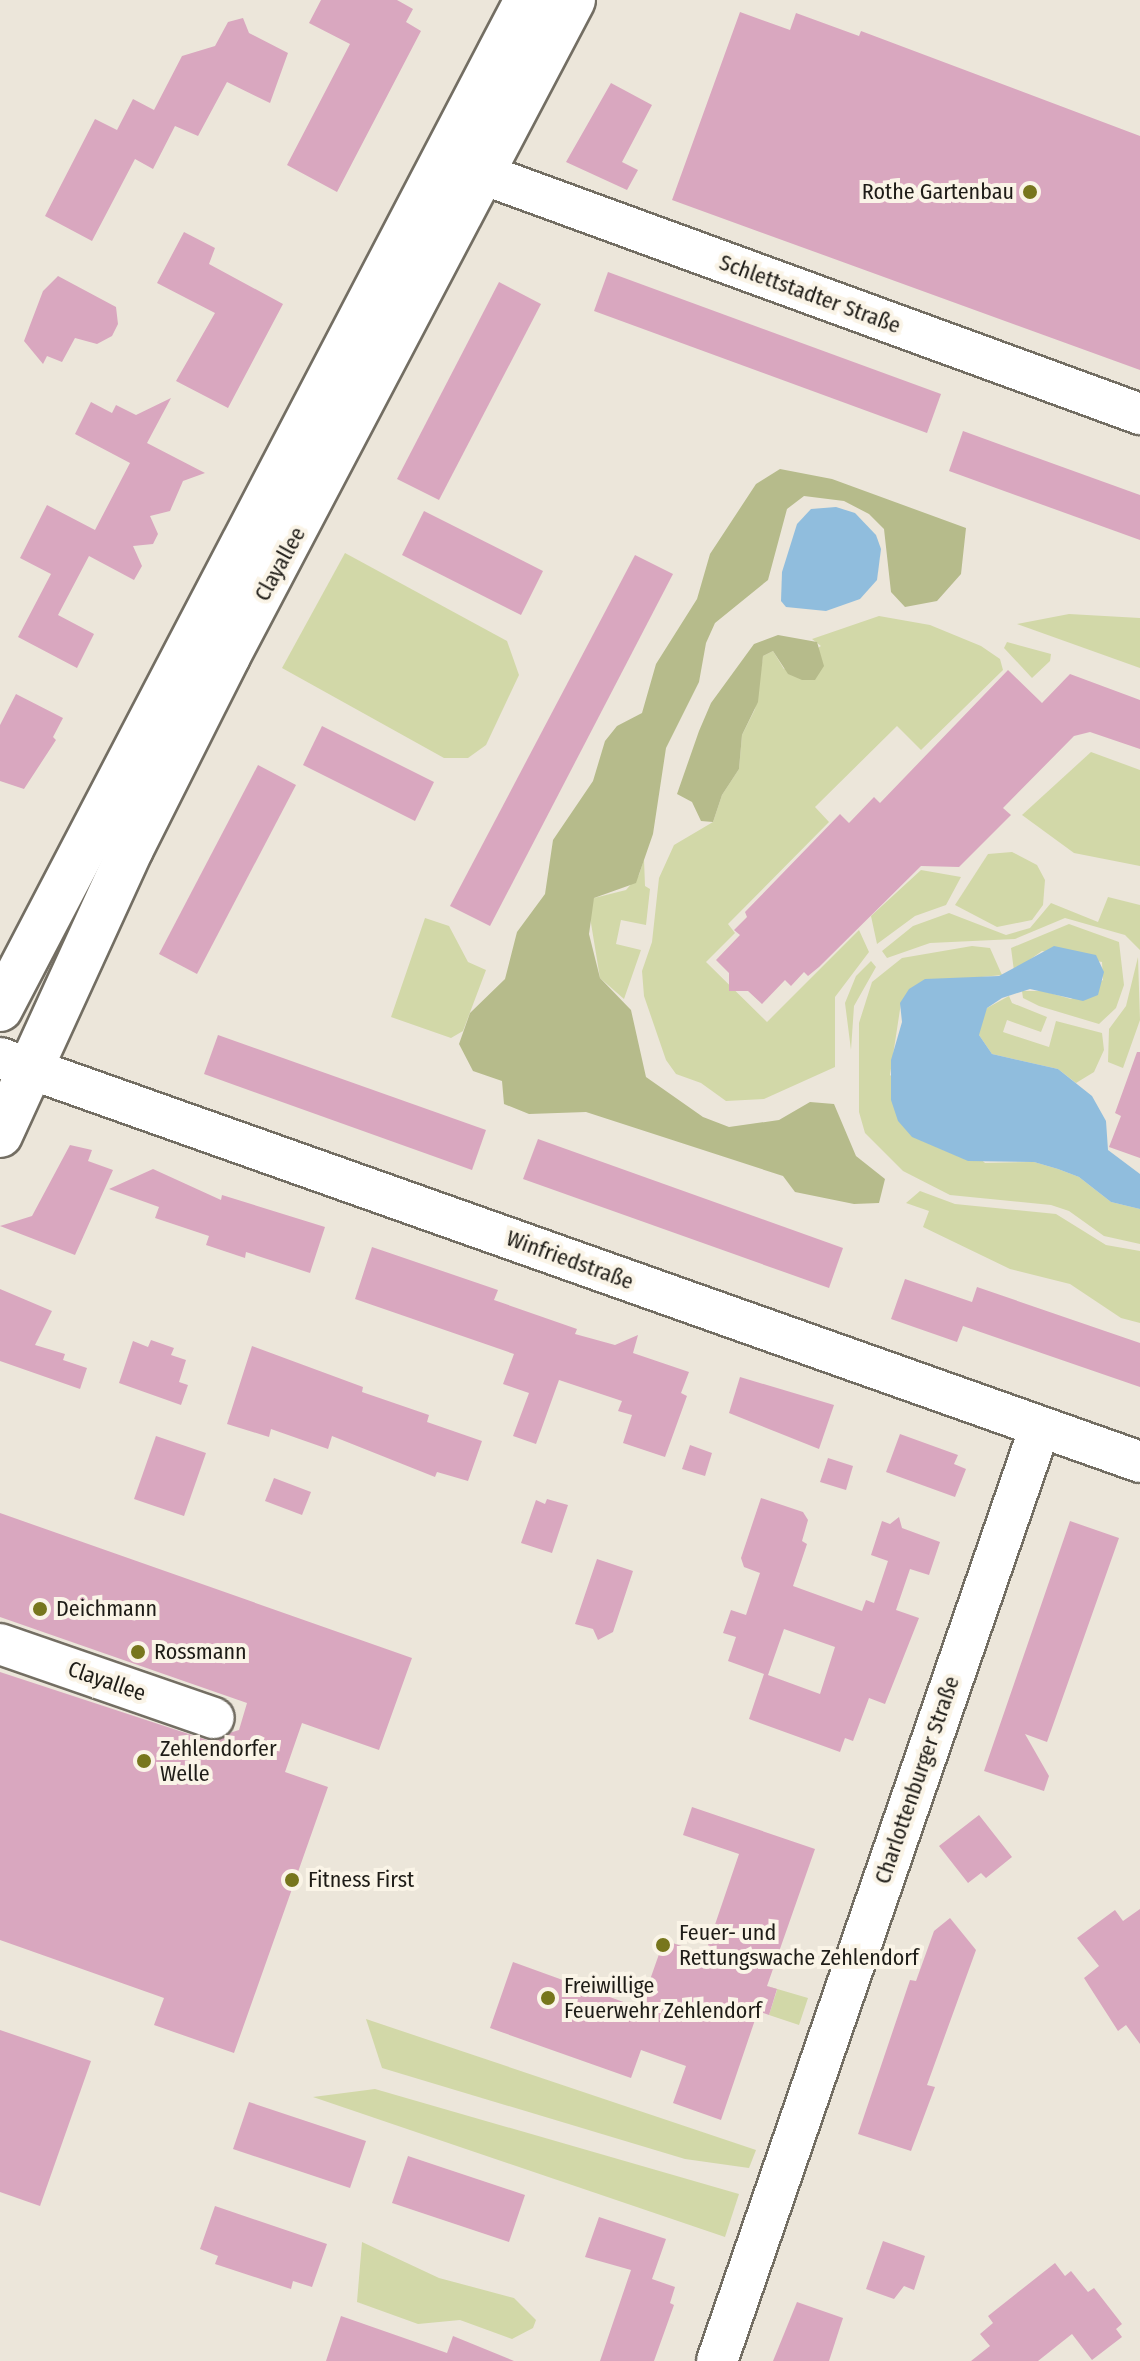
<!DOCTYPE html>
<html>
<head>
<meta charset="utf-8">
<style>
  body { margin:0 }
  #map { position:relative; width:1140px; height:2361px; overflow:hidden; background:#ece6da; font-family:"Fira Sans Condensed",sans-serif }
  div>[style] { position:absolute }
  .green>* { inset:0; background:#d2d8a8 }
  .forest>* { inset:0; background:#b6bb8b }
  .water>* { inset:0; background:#90bddd }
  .building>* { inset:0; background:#d9a7bf }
  .roads { filter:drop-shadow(2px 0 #736e63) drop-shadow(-2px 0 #736e63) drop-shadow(0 2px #736e63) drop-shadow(0 -2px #736e63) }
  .minor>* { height:40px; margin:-20px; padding:0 20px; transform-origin:20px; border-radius:20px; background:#fff }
  .major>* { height:44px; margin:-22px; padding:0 22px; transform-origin:22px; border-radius:22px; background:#fff }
  .dots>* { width:22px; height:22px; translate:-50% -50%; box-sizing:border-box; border:4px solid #faf4e7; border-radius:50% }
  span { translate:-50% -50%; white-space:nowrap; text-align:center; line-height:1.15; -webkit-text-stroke:8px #faf4e7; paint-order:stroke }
  .poi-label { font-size:22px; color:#1e1c17 }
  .right { translate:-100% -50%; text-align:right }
  .left { translate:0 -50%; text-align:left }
  .street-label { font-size:22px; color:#1e1c17 }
</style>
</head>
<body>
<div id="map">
  <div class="green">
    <i style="clip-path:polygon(345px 553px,507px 641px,519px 675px,486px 745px,468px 758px,444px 758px,282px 668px)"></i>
    <i style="clip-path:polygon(1069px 614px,1140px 618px,1140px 668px,1017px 624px)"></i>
    <i style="clip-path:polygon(879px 616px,930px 625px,981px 646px,1000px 659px,1003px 670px,921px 750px,897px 726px,815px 807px,829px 822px,728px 924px,735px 933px,706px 962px,767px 1022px,859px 930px,869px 952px,835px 997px,835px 1067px,764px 1099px,726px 1101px,701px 1083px,676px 1074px,666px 1060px,644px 996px,642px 971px,652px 942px,659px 878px,674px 845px,713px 822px,722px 795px,739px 769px,742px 735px,755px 709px,763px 656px,773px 651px,784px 669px,821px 646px,812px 639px)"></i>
    <i style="clip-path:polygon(1007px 642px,1051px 654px,1050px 661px,1032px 678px,1004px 648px)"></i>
    <i style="clip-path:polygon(1091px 752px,1140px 770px,1140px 866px,1074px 853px,1022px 815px)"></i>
    <i style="clip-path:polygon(1012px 852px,1037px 865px,1045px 880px,1043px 905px,1032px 920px,997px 927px,955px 905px,988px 854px)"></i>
    <i style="clip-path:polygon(644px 859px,645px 886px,650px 889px,646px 925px,621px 920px,616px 944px,641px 950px,624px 999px,600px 978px,589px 911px,594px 898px,626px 890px,639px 875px)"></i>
    <i style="clip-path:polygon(921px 870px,961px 877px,946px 905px,915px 916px,877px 944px,871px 916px)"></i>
    <i style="clip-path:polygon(1108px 897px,1140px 905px,1140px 950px,1125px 935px,1065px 918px,1015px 939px,930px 943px,887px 958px,882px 951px,913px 926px,949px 913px,1006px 935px,1030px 928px,1051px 903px,1098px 922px)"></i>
    <i style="clip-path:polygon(425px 918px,449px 926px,468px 962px,486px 970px,463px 1031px,451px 1038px,391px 1017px)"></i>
    <i style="clip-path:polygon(1069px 924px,1119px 942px,1124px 985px,1116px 1008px,1099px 1024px,1039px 1006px,1023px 998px,1022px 991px,1043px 991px,1071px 999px,1103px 980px,1102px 962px,1042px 951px,1014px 971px,1011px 948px)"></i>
    <i style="clip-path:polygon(972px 946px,990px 948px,1002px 975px,961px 979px,901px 1003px,890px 1075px,985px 1163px,1034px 1162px,1058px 1169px,1079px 1177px,1111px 1202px,1140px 1209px,1140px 1244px,1104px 1236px,1069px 1211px,1051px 1205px,950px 1195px,903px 1171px,865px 1133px,859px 1112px,859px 1023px,872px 982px,902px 958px)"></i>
    <i style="clip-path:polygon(1138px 957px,1140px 1020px,1123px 1068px,1108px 1062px,1109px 1029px,1126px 1006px)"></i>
    <i style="clip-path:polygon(871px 961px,876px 967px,854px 1006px,851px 1050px,845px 1003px,856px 976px)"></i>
    <i style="clip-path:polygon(1009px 996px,1012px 1003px,1047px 1017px,1041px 1032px,1007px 1020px,1003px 1032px,1049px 1047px,1056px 1021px,1102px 1033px,1104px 1050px,1094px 1072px,1076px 1083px,1058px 1069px,992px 1054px,979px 1035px,979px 1022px,987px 1008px)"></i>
    <i style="clip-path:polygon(920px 1191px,955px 1204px,1056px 1214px,1106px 1245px,1140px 1251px,1140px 1323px,1121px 1318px,1070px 1284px,1010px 1269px,923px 1227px,929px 1211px,906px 1203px)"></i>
    <i style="clip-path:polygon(767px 1986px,808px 1998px,799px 2025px,769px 2015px,777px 1990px)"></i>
    <i style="clip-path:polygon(366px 2019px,756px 2150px,749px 2168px,685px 2159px,382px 2068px)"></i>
    <i style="clip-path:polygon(375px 2089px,739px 2194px,725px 2237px,313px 2097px)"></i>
    <i style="clip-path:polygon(362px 2242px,439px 2278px,514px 2298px,536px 2320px,533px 2328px,512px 2339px,460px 2320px,418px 2324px,357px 2302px)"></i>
  </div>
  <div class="forest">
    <i style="clip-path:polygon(780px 469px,832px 479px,966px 528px,961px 574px,937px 601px,905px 607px,891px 592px,884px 529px,869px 514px,844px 501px,804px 496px,787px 509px,768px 580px,715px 623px,706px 643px,699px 682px,666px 748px,653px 834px,636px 883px,594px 898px,589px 934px,600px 978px,631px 1010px,646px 1077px,703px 1117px,729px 1127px,779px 1120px,810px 1102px,834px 1104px,856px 1156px,885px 1179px,879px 1203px,854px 1204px,795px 1192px,783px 1176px,586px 1112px,529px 1114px,504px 1104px,502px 1081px,473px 1071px,459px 1044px,470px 1013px,505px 979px,517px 932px,545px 894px,553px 840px,593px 781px,605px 741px,617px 726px,642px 713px,656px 664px,697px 599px,710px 554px,756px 484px)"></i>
    <i style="clip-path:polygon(778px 635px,817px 642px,824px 666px,815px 680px,802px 680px,788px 674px,773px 651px,763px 656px,758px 702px,742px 735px,739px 769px,722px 795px,713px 822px,701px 821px,692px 802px,677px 794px,699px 731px,711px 703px,754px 644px)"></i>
  </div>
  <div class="water">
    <i style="clip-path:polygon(836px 507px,855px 513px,876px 535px,881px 549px,877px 580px,860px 599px,826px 611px,786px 607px,781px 601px,782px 572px,797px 524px,811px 509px)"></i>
    <i style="clip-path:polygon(1054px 946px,1096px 955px,1104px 972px,1098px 995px,1083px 1001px,1030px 989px,1002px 998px,987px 1008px,979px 1035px,992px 1054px,1058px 1069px,1092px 1096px,1106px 1121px,1108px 1150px,1140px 1174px,1140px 1209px,1111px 1202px,1079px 1177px,1058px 1169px,1034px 1162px,968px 1161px,912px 1137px,898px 1121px,891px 1100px,891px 1060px,902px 1022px,900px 1003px,909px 989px,925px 979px,999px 976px)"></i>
  </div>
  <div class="building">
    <i style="clip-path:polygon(321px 0,397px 0,413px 9px,406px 22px,421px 31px,337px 192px,287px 165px,350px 44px,309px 23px)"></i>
    <i style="clip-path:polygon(740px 12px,790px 30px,796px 13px,859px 36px,861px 31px,1140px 136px,1140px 370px,672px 200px)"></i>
    <i style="clip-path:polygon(243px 18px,249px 33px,288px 53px,270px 103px,227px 82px,198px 136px,175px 126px,153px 169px,135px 159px,92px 241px,45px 216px,95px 119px,117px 130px,133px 99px,154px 110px,182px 56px,215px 46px,228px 22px)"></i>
    <i style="clip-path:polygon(611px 83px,652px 105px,622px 162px,638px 170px,627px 190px,566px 162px)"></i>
    <i style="clip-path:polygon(184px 232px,215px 248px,209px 264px,283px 304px,228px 408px,176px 381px,215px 313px,157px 283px)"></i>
    <i style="clip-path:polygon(608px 272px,941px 394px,927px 433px,594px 311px)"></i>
    <i style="clip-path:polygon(58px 276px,116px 307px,118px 324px,112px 336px,97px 344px,75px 338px,62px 362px,47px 356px,43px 364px,24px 341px,43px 291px)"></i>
    <i style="clip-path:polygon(499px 282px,541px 304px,439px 500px,397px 479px)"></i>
    <i style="clip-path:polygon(171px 398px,147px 443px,205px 473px,183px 481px,170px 511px,150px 516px,158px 534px,153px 544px,133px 546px,142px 566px,134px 580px,89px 556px,58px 615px,94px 634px,77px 668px,18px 637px,51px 574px,20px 558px,47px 505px,95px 530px,130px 463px,75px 434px,91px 402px,112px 413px,116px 405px,136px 415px)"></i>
    <i style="clip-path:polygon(963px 431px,1140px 495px,1140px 540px,949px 471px)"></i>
    <i style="clip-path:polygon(424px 511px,543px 571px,521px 615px,402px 555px)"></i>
    <i style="clip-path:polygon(635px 555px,673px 574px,490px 926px,450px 906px)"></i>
    <i style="clip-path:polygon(1008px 670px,1042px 703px,1070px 674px,1140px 700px,1140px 749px,1090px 732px,1074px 736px,1003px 808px,1011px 815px,959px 867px,921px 866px,819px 967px,808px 976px,804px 972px,791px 986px,785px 980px,762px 1004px,748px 991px,729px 991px,729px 973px,716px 960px,740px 935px,734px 930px,747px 917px,745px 912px,840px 814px,849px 823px,874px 797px,880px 803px)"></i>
    <i style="clip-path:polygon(16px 694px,63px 718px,53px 737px,56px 740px,24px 789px,0 781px,0 725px)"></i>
    <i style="clip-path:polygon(322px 726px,434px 782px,415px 821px,303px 765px)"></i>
    <i style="clip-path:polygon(258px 765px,296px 785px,197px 974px,159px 954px)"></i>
    <i style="clip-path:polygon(218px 1035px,486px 1130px,472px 1170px,204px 1074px)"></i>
    <i style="clip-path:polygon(1137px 1052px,1140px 1052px,1140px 1158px,1109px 1147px,1121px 1116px,1115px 1113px)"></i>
    <i style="clip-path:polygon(538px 1139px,843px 1248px,829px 1288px,523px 1179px)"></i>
    <i style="clip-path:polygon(70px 1145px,92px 1150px,88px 1161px,113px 1170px,75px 1255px,0 1226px,32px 1216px)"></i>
    <i style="clip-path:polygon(153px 1169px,221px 1200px,222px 1195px,325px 1227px,310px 1273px,246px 1252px,245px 1258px,206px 1245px,209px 1236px,155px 1218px,159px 1207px,109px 1189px)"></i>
    <i style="clip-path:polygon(372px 1247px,498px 1290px,494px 1300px,577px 1329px,575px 1334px,615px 1345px,638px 1335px,633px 1353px,689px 1372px,681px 1393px,687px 1396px,665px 1457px,623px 1443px,632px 1415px,618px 1411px,622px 1401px,559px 1380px,536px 1444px,513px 1436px,529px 1393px,503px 1384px,514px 1354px,355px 1299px)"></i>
    <i style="clip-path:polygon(905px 1279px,972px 1302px,977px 1287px,1140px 1343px,1140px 1387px,963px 1326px,957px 1342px,891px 1319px)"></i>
    <i style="clip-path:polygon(0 1289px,52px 1311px,35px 1345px,65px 1354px,63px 1360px,87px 1368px,80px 1389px,0 1361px)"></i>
    <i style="clip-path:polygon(151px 1340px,174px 1348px,171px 1355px,186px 1360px,179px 1382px,188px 1385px,181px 1405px,119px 1383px,133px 1341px,148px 1347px)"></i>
    <i style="clip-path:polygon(252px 1346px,363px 1387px,362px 1392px,429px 1415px,427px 1422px,482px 1441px,468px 1481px,437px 1472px,435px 1477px,332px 1436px,328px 1449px,271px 1429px,269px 1437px,227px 1424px)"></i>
    <i style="clip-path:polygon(740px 1377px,834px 1405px,819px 1449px,729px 1413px)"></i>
    <i style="clip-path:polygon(900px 1434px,958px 1455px,954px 1464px,966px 1469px,955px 1497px,886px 1472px)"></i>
    <i style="clip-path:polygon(156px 1436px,206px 1453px,184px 1516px,134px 1499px)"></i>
    <i style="clip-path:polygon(690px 1445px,712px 1453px,705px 1476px,682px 1469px)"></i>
    <i style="clip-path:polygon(828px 1458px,853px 1466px,846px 1490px,820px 1482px)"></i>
    <i style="clip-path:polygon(274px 1478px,311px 1492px,302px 1515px,265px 1501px)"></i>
    <i style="clip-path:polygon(evenodd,761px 1498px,803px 1512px,808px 1520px,802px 1541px,807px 1544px,793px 1586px,862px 1611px,866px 1600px,874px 1603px,888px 1561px,871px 1555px,882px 1521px,890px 1524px,899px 1517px,902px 1528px,940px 1542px,929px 1575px,910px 1569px,896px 1610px,919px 1618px,885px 1704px,869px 1698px,853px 1741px,845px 1738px,840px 1752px,749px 1719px,764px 1674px,728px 1661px,736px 1637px,723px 1633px,731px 1610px,746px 1615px,760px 1573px,744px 1567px,741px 1558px,761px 1498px,784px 1629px,835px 1647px,820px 1694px,768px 1675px,784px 1629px)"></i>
    <i style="clip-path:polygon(547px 1499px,568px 1505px,552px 1553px,521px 1543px,536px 1500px,545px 1504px)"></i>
    <i style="clip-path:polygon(0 1513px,412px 1658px,379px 1750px,302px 1723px,285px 1772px,328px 1787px,234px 2053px,154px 2025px,164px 1998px,0 1940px,0 1672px,207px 1740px,239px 1730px,247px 1703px,0 1617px)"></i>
    <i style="clip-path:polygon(1070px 1521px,1119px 1538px,1047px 1742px,1025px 1734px,1049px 1776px,1044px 1791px,984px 1771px)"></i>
    <i style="clip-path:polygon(597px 1559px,633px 1571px,613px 1632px,598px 1640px,593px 1629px,575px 1624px)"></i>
    <i style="clip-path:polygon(692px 1807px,815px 1849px,767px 1986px,777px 1989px,769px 2015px,758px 2011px,721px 2120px,673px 2103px,686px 2066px,641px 2050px,631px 2078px,490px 2028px,513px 1962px,640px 2008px,664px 1940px,705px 1954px,739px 1854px,683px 1835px)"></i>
    <i style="clip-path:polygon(979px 1815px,1012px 1857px,986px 1878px,981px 1873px,968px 1883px,939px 1846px)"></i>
    <i style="clip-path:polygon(1140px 1909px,1140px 2044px,1126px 2025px,1118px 2031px,1084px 1978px,1099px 1966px,1077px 1938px,1115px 1910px,1123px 1921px)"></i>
    <i style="clip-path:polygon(950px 1918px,976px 1950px,927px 2085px,935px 2087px,911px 2151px,858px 2134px,910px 1980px,916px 1981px,934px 1931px)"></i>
    <i style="clip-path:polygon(0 2030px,91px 2061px,40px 2206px,0 2192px)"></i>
    <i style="clip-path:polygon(249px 2102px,366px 2141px,350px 2188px,233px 2149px)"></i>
    <i style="clip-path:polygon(408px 2156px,525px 2195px,509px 2242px,392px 2203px)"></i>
    <i style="clip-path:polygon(215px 2206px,327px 2244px,312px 2287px,293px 2281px,291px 2289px,215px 2264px,218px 2256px,200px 2249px)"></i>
    <i style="clip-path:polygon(599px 2217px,666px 2239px,652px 2279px,675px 2287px,670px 2303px,674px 2305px,654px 2361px,600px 2361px,631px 2270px,585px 2257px)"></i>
    <i style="clip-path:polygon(883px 2241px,925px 2256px,914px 2290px,904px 2286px,894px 2299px,866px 2289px)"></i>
    <i style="clip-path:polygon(1055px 2263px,1065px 2276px,1071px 2271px,1088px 2292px,1094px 2288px,1122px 2324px,1116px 2329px,1122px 2337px,1092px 2360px,1072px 2334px,1038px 2361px,971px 2361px,990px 2346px,980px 2334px,993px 2323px,988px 2316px)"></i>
    <i style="clip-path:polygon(797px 2302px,843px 2318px,829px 2361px,773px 2361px)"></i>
    <i style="clip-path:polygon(341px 2316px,447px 2353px,453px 2336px,514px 2361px,326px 2361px)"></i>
  </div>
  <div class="roads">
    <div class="minor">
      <i style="left:480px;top:173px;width:703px;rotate:20.06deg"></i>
      <i style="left:0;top:1058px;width:1209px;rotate:19.51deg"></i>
      <i style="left:0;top:1644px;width:226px;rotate:19.1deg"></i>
      <i style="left:717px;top:2361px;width:988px;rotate:-70.92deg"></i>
    </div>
    <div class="major">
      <i style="left:0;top:1009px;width:1138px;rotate:-62.42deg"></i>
      <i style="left:0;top:1135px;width:315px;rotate:-65.4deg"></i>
      <i style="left:131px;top:849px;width:216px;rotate:-63.3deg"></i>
      <i style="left:228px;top:656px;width:741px;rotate:-62.26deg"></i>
    </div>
  </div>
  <div class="dots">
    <i style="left:1030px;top:192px;background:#77761d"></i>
    <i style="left:40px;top:1609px;background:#77761d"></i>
    <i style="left:138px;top:1652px;background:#77761d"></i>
    <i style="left:144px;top:1761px;background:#77761d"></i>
    <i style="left:292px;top:1880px;background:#77761d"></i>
    <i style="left:663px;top:1945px;background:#77761d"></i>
    <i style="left:548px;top:1998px;background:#77761d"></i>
  </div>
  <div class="poi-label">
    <span class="right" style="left:1014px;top:192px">Rothe Gartenbau</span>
    <span class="left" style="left:56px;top:1609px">Deichmann</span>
    <span class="left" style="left:154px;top:1652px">Rossmann</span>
    <span class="left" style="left:160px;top:1761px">Zehlendorfer<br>Welle</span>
    <span class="left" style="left:308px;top:1880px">Fitness First</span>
    <span class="left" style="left:679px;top:1945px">Feuer- und<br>Rettungswache Zehlendorf</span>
    <span class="left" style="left:564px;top:1998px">Freiwillige<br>Feuerwehr Zehlendorf</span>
  </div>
  <div class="street-label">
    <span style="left:810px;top:294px;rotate:20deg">Schlettstadter Straße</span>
    <span style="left:280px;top:564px;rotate:-61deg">Clayallee</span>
    <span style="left:570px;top:1260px;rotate:20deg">Winfriedstraße</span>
    <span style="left:107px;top:1681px;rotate:19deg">Clayallee</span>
    <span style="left:917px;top:1780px;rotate:-71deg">Charlottenburger Straße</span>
  </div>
</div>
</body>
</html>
